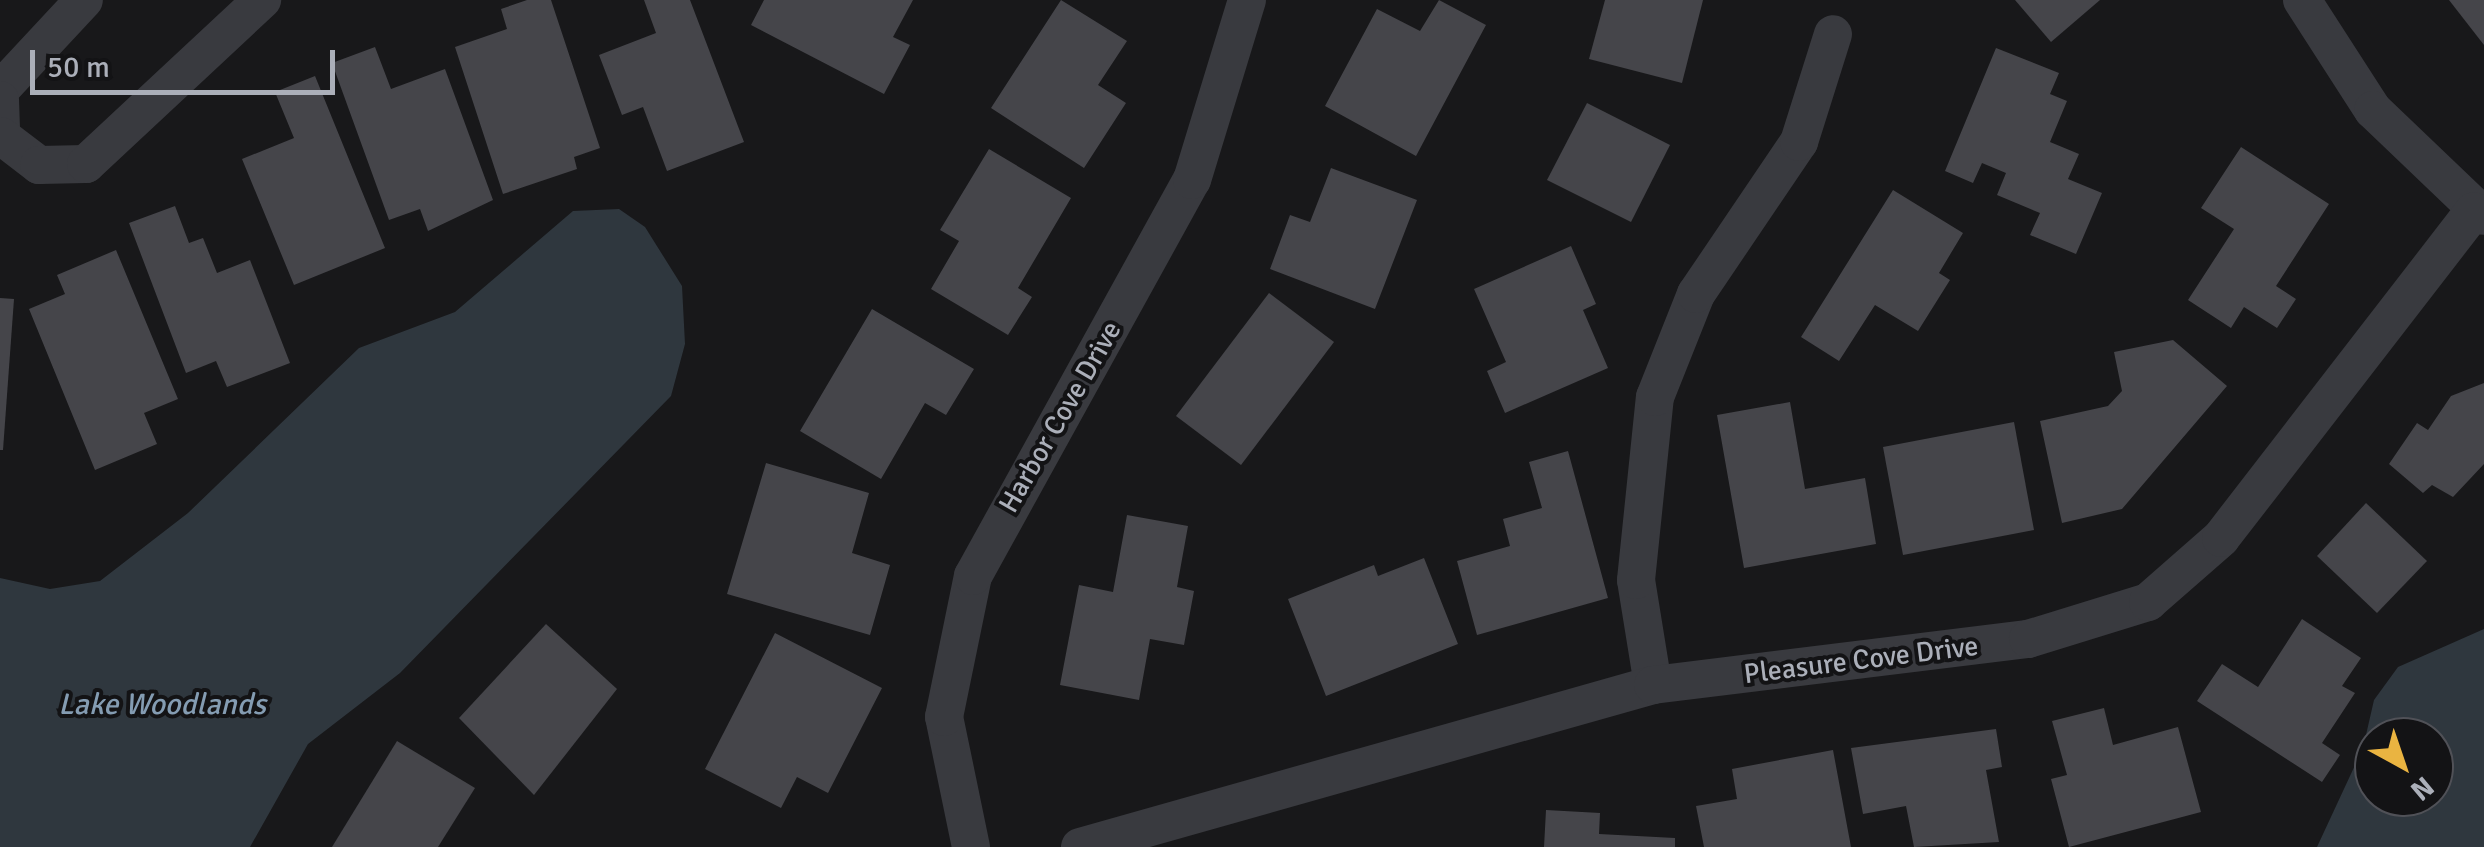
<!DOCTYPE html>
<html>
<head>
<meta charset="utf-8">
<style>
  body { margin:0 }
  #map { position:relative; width:2484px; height:847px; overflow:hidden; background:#18181a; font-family:Signika,sans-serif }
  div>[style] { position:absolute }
  .water>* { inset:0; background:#2f373e }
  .building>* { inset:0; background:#45454a }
  .minor>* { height:38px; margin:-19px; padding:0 19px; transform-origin:19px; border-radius:19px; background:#393a3f }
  span { translate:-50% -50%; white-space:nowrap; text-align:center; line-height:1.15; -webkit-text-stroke:8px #131315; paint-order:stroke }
  .street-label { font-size:28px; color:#abafb9 }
  .water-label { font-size:30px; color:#849cb2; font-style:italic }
  .north { position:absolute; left:2354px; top:717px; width:100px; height:100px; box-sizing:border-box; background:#131315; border:2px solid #505157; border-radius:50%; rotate:140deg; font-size:28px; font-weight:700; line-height:40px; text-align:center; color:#abafb9 }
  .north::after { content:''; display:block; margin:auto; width:35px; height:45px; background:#eab441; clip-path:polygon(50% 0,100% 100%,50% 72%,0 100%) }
  .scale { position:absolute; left:30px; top:50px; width:305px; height:45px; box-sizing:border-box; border:5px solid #abafb9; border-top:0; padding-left:12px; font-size:30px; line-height:35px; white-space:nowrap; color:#abafb9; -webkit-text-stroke:8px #131315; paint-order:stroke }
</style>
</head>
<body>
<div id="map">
  <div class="water">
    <i style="clip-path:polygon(619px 209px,645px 227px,682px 286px,685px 344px,671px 396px,400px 673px,308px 744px,250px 847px,0 847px,0 578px,50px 589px,100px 581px,188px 513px,359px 348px,455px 312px,573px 211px)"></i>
    <i style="clip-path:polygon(evenodd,2484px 629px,2484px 847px,2317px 847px,2363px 748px,2374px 700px,2398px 667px,2484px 629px,2434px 737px,2434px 797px,2374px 797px,2374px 737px,2434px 737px)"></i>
  </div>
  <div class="building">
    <i style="clip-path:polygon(527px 0,551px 0,600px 148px,574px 157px,577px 169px,503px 194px,455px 47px,507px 29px,501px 9px)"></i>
    <i style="clip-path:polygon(644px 0,690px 0,744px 142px,667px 171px,643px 107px,622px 115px,599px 55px,656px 33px)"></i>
    <i style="clip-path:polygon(764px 0,913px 0,893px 37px,910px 45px,884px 94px,751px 25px)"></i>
    <i style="clip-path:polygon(1061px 0,1127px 41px,1098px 85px,1126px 103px,1084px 168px,991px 108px)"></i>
    <i style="clip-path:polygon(1439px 0,1486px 25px,1416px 156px,1325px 106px,1377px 9px,1420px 31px)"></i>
    <i style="clip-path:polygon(1605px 0,1703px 0,1682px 83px,1589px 59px)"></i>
    <i style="clip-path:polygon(2015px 0,2100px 0,2051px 42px)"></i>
    <i style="clip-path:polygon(2449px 0,2484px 0,2484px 45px)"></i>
    <i style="clip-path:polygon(375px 47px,391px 89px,445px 69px,493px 200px,428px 231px,420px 209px,389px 220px,332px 63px)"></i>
    <i style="clip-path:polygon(1996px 48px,2059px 73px,2050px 94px,2067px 101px,2050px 142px,2079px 154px,2068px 179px,2102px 193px,2076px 254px,2030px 235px,2040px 213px,1997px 195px,2006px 173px,1982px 163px,1973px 183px,1945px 171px)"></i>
    <i style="clip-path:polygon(315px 76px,385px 248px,294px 285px,242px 159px,294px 138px,275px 92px)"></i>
    <i style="clip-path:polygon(1587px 103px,1670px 145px,1631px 222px,1547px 180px)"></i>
    <i style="clip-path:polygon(2241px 147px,2329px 204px,2276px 286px,2296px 299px,2277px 328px,2244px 307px,2231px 328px,2188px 300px,2234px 229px,2201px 208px)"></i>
    <i style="clip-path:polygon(989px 149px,1071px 198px,1018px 288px,1032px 297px,1008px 335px,931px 289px,959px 241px,940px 230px)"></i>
    <i style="clip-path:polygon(1331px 168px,1417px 200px,1375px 309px,1270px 269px,1290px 215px,1310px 222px)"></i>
    <i style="clip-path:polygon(1893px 190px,1963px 233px,1939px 273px,1950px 280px,1918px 331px,1875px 305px,1839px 361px,1801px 337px)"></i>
    <i style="clip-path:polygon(175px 206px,189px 243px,203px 238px,217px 273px,250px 260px,290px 363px,227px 387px,216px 361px,186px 373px,129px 223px)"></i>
    <i style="clip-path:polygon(1571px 246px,1596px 304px,1583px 310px,1608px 368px,1505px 413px,1487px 371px,1506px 362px,1474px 289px)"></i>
    <i style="clip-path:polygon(116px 250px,178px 399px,144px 413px,157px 444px,95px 470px,29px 309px,65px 294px,57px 275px)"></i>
    <i style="clip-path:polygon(1269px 293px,1334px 342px,1241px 465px,1176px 416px)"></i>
    <i style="clip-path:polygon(0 298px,14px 299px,3px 450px,0 450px)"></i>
    <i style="clip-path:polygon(872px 309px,974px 369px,946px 415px,925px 403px,881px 479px,800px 431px)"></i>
    <i style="clip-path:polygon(2173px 340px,2227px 386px,2122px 509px,2062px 523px,2040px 421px,2108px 406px,2122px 391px,2114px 352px)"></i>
    <i style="clip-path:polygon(2484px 383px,2484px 464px,2453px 497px,2432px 485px,2423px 493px,2389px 464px,2417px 423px,2428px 430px,2451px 396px)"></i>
    <i style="clip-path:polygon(1790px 402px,1805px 489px,1865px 478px,1876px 544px,1744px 568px,1717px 415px)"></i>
    <i style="clip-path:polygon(2014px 422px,2034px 530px,1903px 555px,1883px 447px)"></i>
    <i style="clip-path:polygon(1568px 451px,1608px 598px,1477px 635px,1457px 561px,1510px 546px,1503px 519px,1542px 508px,1529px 462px)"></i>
    <i style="clip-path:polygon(766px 463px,869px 493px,852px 553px,890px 565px,870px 635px,727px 594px)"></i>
    <i style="clip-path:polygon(2366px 503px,2427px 561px,2377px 613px,2317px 556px)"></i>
    <i style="clip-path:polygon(1127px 515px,1188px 526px,1177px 587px,1194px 591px,1184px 645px,1150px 639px,1139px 700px,1060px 685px,1079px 585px,1113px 592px)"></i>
    <i style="clip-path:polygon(1424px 558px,1458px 644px,1326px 696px,1288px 599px,1374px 565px,1378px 576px)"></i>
    <i style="clip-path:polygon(2302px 619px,2361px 658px,2342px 686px,2355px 693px,2322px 743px,2340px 755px,2322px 782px,2197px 701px,2222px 664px,2258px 687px)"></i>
    <i style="clip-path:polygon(546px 624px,617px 689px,534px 795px,459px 718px)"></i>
    <i style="clip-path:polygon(775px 633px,882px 688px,828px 793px,797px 777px,781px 808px,705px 769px)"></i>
    <i style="clip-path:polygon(2104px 708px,2113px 745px,2178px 727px,2201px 812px,2069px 847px,2051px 779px,2067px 775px,2052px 721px)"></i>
    <i style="clip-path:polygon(1996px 729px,2002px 767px,1986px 770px,1999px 842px,1914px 847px,1906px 806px,1863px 814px,1851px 748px)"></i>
    <i style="clip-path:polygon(397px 741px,475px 788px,438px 847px,332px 847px)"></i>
    <i style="clip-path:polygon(1833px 750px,1851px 847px,1704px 847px,1696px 806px,1737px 799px,1732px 769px)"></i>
    <i style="clip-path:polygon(1546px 810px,1600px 813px,1599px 834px,1675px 838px,1675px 847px,1544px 847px)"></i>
  </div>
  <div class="minor">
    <i style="left:2302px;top:0;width:131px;rotate:57.2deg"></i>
    <i style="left:2373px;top:110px;width:153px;rotate:43.7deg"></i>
    <i style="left:0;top:90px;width:123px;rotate:-47deg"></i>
    <i style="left:0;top:100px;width:36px;rotate:88deg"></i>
    <i style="left:1px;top:136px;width:48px;rotate:37.3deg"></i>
    <i style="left:39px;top:165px;width:47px;rotate:-1.2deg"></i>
    <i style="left:86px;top:164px;width:241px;rotate:-43deg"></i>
    <i style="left:1653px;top:685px;width:106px;rotate:-99.2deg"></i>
    <i style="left:1636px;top:580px;width:184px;rotate:-84.1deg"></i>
    <i style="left:1655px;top:397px;width:111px;rotate:-68.3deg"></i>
    <i style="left:1696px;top:294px;width:184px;rotate:-55.9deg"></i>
    <i style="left:1799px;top:142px;width:113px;rotate:-72.5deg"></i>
    <i style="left:971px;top:847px;width:133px;rotate:-101.7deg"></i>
    <i style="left:944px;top:717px;width:144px;rotate:-78.4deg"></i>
    <i style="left:973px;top:576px;width:453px;rotate:-61.1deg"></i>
    <i style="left:1192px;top:180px;width:188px;rotate:-73deg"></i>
    <i style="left:1080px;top:847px;width:595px;rotate:-15.79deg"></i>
    <i style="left:1653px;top:685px;width:378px;rotate:-7deg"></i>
    <i style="left:2028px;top:639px;width:126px;rotate:-17.1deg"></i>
    <i style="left:2148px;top:602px;width:97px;rotate:-41.2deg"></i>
    <i style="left:2221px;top:538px;width:413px;rotate:-52.3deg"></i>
  </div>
  <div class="street-label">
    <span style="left:1060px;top:417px;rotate:-60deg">Harbor Cove Drive</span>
    <span style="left:1861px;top:660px;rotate:-7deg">Pleasure Cove Drive</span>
  </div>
  <div class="water-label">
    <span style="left:162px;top:705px">Lake Woodlands</span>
  </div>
  <div class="north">N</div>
  <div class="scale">50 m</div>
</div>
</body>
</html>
